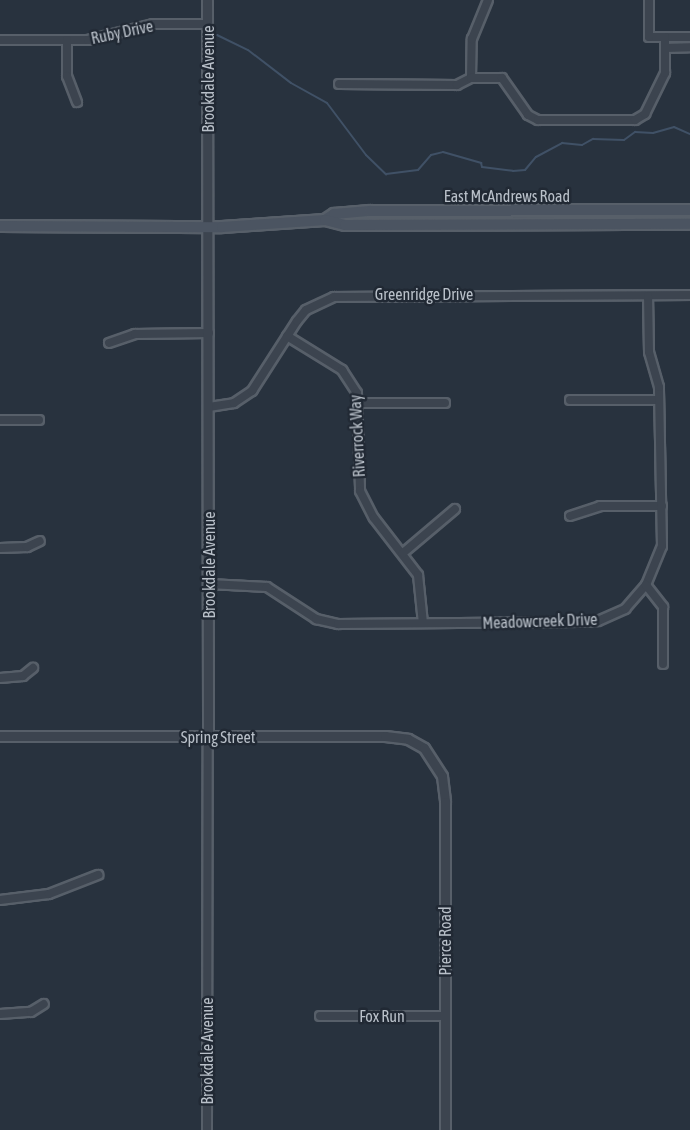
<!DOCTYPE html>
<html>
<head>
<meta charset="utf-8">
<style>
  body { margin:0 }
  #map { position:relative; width:690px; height:1130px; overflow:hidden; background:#28323e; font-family:"Asap Condensed",sans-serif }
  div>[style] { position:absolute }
  .stream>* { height:2px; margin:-1px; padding:0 1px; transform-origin:1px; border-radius:1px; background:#405166 }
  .roads { filter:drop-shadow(2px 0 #575f69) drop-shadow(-2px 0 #575f69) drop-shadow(0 2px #575f69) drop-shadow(0 -2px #575f69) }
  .minor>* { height:8px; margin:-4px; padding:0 4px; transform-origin:4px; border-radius:4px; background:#3c444f }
  .tertiary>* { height:9px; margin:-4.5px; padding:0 4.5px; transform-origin:4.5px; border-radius:4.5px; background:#3c444f }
  .secondary>* { height:10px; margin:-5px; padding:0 5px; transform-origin:5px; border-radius:5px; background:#4b5461 }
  span { translate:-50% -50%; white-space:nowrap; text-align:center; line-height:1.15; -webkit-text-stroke:5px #212934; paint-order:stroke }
  .street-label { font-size:16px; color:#b9c0c9 }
</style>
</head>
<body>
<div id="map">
  <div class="stream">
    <i style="left:217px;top:35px;width:34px;rotate:26deg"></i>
    <i style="left:248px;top:50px;width:54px;rotate:37.5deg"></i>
    <i style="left:291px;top:83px;width:41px;rotate:29.1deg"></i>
    <i style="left:327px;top:103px;width:65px;rotate:53.1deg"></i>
    <i style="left:366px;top:155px;width:28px;rotate:44deg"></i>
    <i style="left:386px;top:174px;width:32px;rotate:-7deg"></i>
    <i style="left:418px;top:170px;width:20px;rotate:-49deg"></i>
    <i style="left:431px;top:155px;width:12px;rotate:-14deg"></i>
    <i style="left:443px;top:152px;width:40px;rotate:16deg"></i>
    <i style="left:481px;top:163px;width:4px;rotate:76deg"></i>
    <i style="left:482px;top:167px;width:31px;rotate:7deg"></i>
    <i style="left:513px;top:171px;width:12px;rotate:-5deg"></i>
    <i style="left:525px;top:170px;width:17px;rotate:-50deg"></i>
    <i style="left:536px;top:157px;width:30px;rotate:-28deg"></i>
    <i style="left:562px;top:143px;width:20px;rotate:6deg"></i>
    <i style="left:582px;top:145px;width:13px;rotate:-29deg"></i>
    <i style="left:593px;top:139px;width:31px;rotate:2deg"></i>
    <i style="left:624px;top:140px;width:14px;rotate:-36deg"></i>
    <i style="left:635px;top:132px;width:18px;rotate:3deg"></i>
    <i style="left:653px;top:133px;width:22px;rotate:-16deg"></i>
    <i style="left:674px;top:127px;width:17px;rotate:24deg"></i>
  </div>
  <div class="roads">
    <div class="minor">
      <i style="left:665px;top:37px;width:25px"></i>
      <i style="left:0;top:40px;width:88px"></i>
      <i style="left:88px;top:40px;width:67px;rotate:-13.8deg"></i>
      <i style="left:153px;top:24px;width:54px"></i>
      <i style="left:67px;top:40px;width:36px;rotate:90deg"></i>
      <i style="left:67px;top:76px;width:28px;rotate:69deg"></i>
      <i style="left:665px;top:48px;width:25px;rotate:-2deg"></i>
      <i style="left:471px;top:78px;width:39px;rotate:-89deg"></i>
      <i style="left:472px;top:39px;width:42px;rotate:-67.7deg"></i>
      <i style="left:339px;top:84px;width:118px;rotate:0.5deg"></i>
      <i style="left:457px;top:85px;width:16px;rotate:-27deg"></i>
      <i style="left:471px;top:78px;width:31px"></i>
      <i style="left:502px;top:78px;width:45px;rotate:54.9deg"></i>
      <i style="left:528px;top:115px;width:11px;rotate:27deg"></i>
      <i style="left:538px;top:120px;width:97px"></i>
      <i style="left:635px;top:120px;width:12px;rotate:-31deg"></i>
      <i style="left:645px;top:114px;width:46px;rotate:-64deg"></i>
      <i style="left:665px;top:73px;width:36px;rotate:-90deg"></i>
      <i style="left:665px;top:37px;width:16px;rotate:180deg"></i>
      <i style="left:649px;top:37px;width:37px;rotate:-90deg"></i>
      <i style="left:287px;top:336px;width:65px;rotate:31.7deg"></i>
      <i style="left:342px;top:370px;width:27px;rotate:57deg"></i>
      <i style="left:357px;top:393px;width:98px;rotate:88.2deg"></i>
      <i style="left:360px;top:491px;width:30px;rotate:63deg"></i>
      <i style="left:374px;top:518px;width:72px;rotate:52.3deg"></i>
      <i style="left:418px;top:575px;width:48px;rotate:84.1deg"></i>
      <i style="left:109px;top:343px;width:28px;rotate:-19deg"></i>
      <i style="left:135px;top:334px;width:74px;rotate:-0.8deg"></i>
      <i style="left:570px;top:400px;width:89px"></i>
      <i style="left:358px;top:403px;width:87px"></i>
      <i style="left:209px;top:407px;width:25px;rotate:-9deg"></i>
      <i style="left:234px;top:403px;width:22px;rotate:-34deg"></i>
      <i style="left:252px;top:391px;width:83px;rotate:-57.3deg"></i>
      <i style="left:297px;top:321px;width:14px;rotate:-51deg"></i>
      <i style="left:306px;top:310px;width:31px;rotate:-25deg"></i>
      <i style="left:334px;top:297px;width:356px;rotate:-0.3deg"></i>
      <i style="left:0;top:420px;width:39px"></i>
      <i style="left:570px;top:516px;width:32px;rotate:-18deg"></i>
      <i style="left:600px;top:506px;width:62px"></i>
      <i style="left:0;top:548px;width:27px;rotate:-2deg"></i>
      <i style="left:27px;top:547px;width:14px;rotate:-25deg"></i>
      <i style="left:403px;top:553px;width:68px;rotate:-40.2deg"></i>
      <i style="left:209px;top:584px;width:58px;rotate:3deg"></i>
      <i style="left:267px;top:587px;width:59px;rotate:33.1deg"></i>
      <i style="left:316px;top:619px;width:23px;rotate:13deg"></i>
      <i style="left:338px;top:624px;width:242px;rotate:-0.5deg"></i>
      <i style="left:580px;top:622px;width:18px;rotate:-3deg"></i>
      <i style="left:598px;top:621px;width:30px;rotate:-24deg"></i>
      <i style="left:625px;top:609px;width:32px;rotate:-49deg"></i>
      <i style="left:646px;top:585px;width:42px;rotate:-67.7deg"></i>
      <i style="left:662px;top:546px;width:159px;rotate:-91.1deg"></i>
      <i style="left:659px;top:387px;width:36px;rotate:-106deg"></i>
      <i style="left:649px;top:352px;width:56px;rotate:-91deg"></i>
      <i style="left:646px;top:585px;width:28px;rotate:52deg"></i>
      <i style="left:663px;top:607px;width:57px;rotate:90deg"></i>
      <i style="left:0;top:678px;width:23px;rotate:-5deg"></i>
      <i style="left:23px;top:676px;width:13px;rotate:-39deg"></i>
      <i style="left:0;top:900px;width:49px;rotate:-7deg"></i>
      <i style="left:49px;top:894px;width:53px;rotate:-21.2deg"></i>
      <i style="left:0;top:1014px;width:31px;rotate:-4deg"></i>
      <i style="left:31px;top:1012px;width:15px;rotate:-32deg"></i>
      <i style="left:320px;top:1016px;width:125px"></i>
      <i style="left:207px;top:1130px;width:393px;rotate:-89.9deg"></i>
    </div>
    <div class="tertiary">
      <i style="left:207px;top:0;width:737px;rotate:89.92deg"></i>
      <i style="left:0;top:736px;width:385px"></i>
      <i style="left:385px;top:736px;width:23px;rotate:7deg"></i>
      <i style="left:408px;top:739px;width:18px;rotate:29deg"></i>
      <i style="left:424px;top:748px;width:33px;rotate:57deg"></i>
      <i style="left:442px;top:776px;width:26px;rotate:83deg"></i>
      <i style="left:445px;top:802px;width:328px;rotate:90deg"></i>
    </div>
    <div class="secondary">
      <i style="left:325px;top:220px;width:11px;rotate:-34deg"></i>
      <i style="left:334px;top:214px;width:36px;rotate:-5deg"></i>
      <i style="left:370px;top:211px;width:320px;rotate:-0.2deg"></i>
      <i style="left:0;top:226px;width:222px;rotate:0.3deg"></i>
      <i style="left:222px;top:227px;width:103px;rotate:-3.9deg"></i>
      <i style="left:325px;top:220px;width:21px;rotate:14deg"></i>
      <i style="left:345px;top:225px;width:345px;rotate:-0.2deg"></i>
    </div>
  </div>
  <div class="street-label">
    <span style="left:122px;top:32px;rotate:-12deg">Ruby Drive</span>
    <span style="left:208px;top:79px;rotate:-90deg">Brookdale Avenue</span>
    <span style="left:507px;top:196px">East McAndrews Road</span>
    <span style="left:424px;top:294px">Greenridge Drive</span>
    <span style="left:357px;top:436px;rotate:-93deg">Riverrock Way</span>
    <span style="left:209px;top:565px;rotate:-90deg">Brookdale Avenue</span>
    <span style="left:540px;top:621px;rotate:-2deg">Meadowcreek Drive</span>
    <span style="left:218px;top:737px">Spring Street</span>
    <span style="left:445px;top:941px;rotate:-90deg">Pierce Road</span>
    <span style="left:382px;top:1016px">Fox Run</span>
    <span style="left:207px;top:1051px;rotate:-90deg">Brookdale Avenue</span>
  </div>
</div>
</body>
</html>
